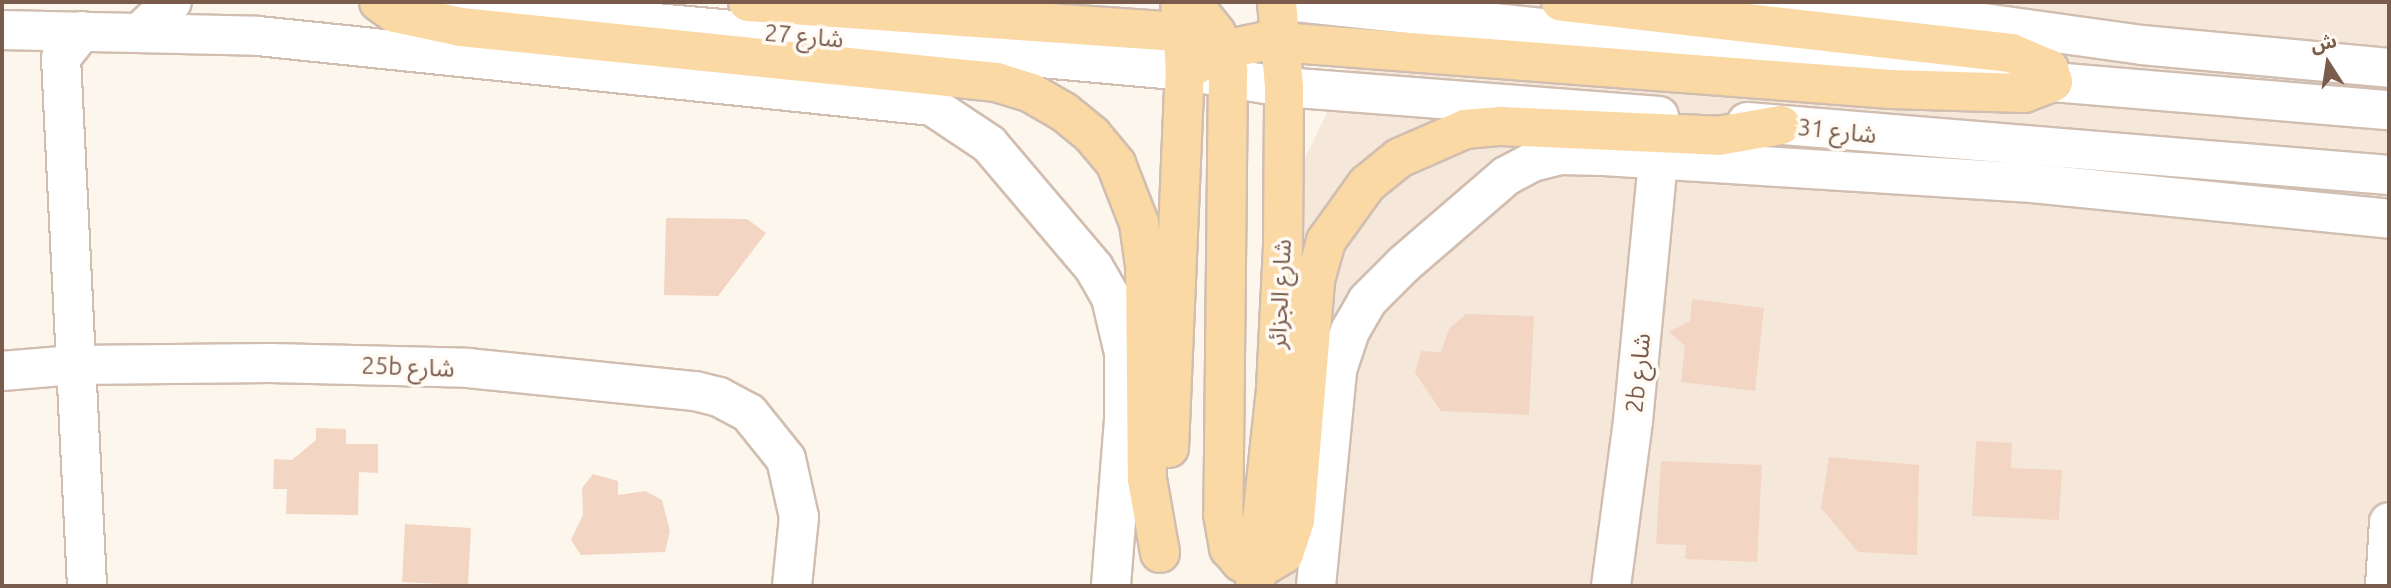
<!DOCTYPE html>
<html>
<head>
<meta charset="utf-8">
<style>
  body { margin:0 }
  #map { position:relative; width:2391px; height:588px; overflow:hidden; background:#fdf6ec; font-family:Ubuntu,"Noto Sans Arabic",sans-serif }
  div>[style] { position:absolute }
  .residential>* { inset:0; background:#f5e8da }
  .building>* { inset:0; background:#f3d5c3 }
  .roads { filter:drop-shadow(2px 0 #d1beb0) drop-shadow(-2px 0 #d1beb0) drop-shadow(0 2px #d1beb0) drop-shadow(0 -2px #d1beb0) }
  .minor>* { height:38px; margin:-19px; padding:0 19px; transform-origin:19px; border-radius:19px; background:#fff }
  .major>* { height:38px; margin:-19px; padding:0 19px; transform-origin:19px; border-radius:19px; background:#fbd9a5 }
  span { translate:-50% -50%; white-space:nowrap; text-align:center; line-height:1.15; -webkit-text-stroke:7px #fffaf3; paint-order:stroke }
  .street-label { font-size:24px; color:#7a5c4d }
  .frame { position:absolute; inset:0; border:4px solid #7a5c4d; pointer-events:none }
  .north { position:absolute; left:2293px; top:28px; width:70px; height:70px; -webkit-text-stroke:5px #fffaf3; paint-order:stroke; rotate:348deg; font-size:19px; font-weight:700; line-height:28px; text-align:center; color:#7a5c4d }
  .north::after { content:''; display:block; margin:auto; width:24px; height:32px; background:#7a5c4d; clip-path:polygon(50% 0,100% 100%,50% 72%,0 100%) }
</style>
</head>
<body>
<div id="map">
  <div class="residential">
    <i style="clip-path:polygon(1338px 2px,2389px 2px,2389px 586px,1250px 586px,1268px 217px,1305px 158px,1349px 67px)"></i>
  </div>
  <div class="building">
    <i style="clip-path:polygon(666px 218px,747px 219px,766px 233px,718px 296px,664px 295px)"></i>
    <i style="clip-path:polygon(1692px 299px,1764px 308px,1755px 391px,1681px 382px,1685px 346px,1669px 332px,1690px 321px)"></i>
    <i style="clip-path:polygon(1466px 314px,1534px 316px,1529px 415px,1441px 411px,1415px 373px,1421px 351px,1441px 352px,1449px 329px)"></i>
    <i style="clip-path:polygon(316px 428px,346px 429px,346px 444px,378px 444px,378px 473px,359px 472px,358px 515px,286px 514px,287px 489px,273px 489px,274px 459px,292px 460px,316px 440px)"></i>
    <i style="clip-path:polygon(1976px 441px,2012px 443px,2011px 468px,2062px 470px,2059px 520px,1972px 516px)"></i>
    <i style="clip-path:polygon(1829px 457px,1919px 465px,1917px 555px,1858px 552px,1821px 508px)"></i>
    <i style="clip-path:polygon(1661px 461px,1762px 465px,1757px 562px,1685px 559px,1686px 545px,1656px 544px)"></i>
    <i style="clip-path:polygon(593px 474px,618px 481px,618px 495px,645px 491px,662px 500px,670px 531px,665px 552px,581px 555px,571px 540px,583px 515px,582px 488px)"></i>
    <i style="clip-path:polygon(405px 524px,471px 528px,468px 585px,402px 582px)"></i>
  </div>
  <div class="roads">
    <div class="minor">
      <i style="left:424px;top:2px;width:764px;rotate:5.18deg"></i>
      <i style="left:1185px;top:71px;width:100px;rotate:9.2deg"></i>
      <i style="left:1284px;top:87px;width:376px;rotate:4.4deg"></i>
      <i style="left:1296px;top:2px;width:761px;rotate:6.03deg"></i>
      <i style="left:2053px;top:82px;width:337px;rotate:4.8deg"></i>
      <i style="left:1754px;top:2px;width:202px;rotate:4.8deg"></i>
      <i style="left:1955px;top:19px;width:189px;rotate:7.9deg"></i>
      <i style="left:2142px;top:45px;width:248px;rotate:5.3deg"></i>
      <i style="left:2px;top:30px;width:256px;rotate:1.3deg"></i>
      <i style="left:258px;top:36px;width:678px;rotate:5.93deg"></i>
      <i style="left:932px;top:106px;width:69px;rotate:33.7deg"></i>
      <i style="left:989px;top:144px;width:162px;rotate:49.7deg"></i>
      <i style="left:1094px;top:268px;width:34px;rotate:60deg"></i>
      <i style="left:1111px;top:298px;width:57px;rotate:76.7deg"></i>
      <i style="left:1124px;top:353px;width:67px;rotate:90deg"></i>
      <i style="left:1124px;top:420px;width:167px;rotate:94.5deg"></i>
      <i style="left:82px;top:31px;width:34px;rotate:128deg"></i>
      <i style="left:61px;top:58px;width:529px;rotate:87.18deg"></i>
      <i style="left:139px;top:33px;width:45px;rotate:-43.2deg"></i>
      <i style="left:1747px;top:122px;width:644px;rotate:4.72deg"></i>
      <i style="left:2px;top:371px;width:72px;rotate:-4.8deg"></i>
      <i style="left:74px;top:365px;width:196px;rotate:-0.6deg"></i>
      <i style="left:270px;top:363px;width:198px;rotate:1.4deg"></i>
      <i style="left:468px;top:368px;width:228px;rotate:5.8deg"></i>
      <i style="left:695px;top:391px;width:25px;rotate:14deg"></i>
      <i style="left:719px;top:397px;width:34px;rotate:28deg"></i>
      <i style="left:749px;top:413px;width:59px;rotate:51.2deg"></i>
      <i style="left:786px;top:459px;width:59px;rotate:77.4deg"></i>
      <i style="left:799px;top:517px;width:69px;rotate:95.8deg"></i>
      <i style="left:1316px;top:586px;width:217px;rotate:-84.4deg"></i>
      <i style="left:1337px;top:370px;width:41px;rotate:-71.6deg"></i>
      <i style="left:1350px;top:331px;width:34px;rotate:-60deg"></i>
      <i style="left:1367px;top:301px;width:52px;rotate:-45deg"></i>
      <i style="left:1404px;top:264px;width:135px;rotate:-40.8deg"></i>
      <i style="left:1506px;top:176px;width:30px;rotate:-28deg"></i>
      <i style="left:1532px;top:162px;width:30px;rotate:-14deg"></i>
      <i style="left:1561px;top:155px;width:42px;rotate:1.4deg"></i>
      <i style="left:1603px;top:156px;width:419px;rotate:3.6deg"></i>
      <i style="left:2021px;top:182px;width:370px;rotate:5.7deg"></i>
      <i style="left:1611px;top:586px;width:166px;rotate:-82.4deg"></i>
      <i style="left:1633px;top:421px;width:262px;rotate:-84.5deg"></i>
      <i style="left:2385px;top:586px;width:64px;rotate:-86.4deg"></i>
    </div>
    <div class="major">
      <i style="left:379px;top:2px;width:19px;rotate:35deg"></i>
      <i style="left:395px;top:13px;width:67px;rotate:12deg"></i>
      <i style="left:461px;top:27px;width:538px;rotate:5.87deg"></i>
      <i style="left:996px;top:82px;width:37px;rotate:17deg"></i>
      <i style="left:1031px;top:93px;width:38px;rotate:30deg"></i>
      <i style="left:1064px;top:112px;width:36px;rotate:39deg"></i>
      <i style="left:1092px;top:135px;width:38px;rotate:50deg"></i>
      <i style="left:1116px;top:164px;width:63px;rotate:68.7deg"></i>
      <i style="left:1139px;top:223px;width:42px;rotate:81.9deg"></i>
      <i style="left:1145px;top:265px;width:214px;rotate:89.5deg"></i>
      <i style="left:1147px;top:479px;width:75px;rotate:80deg"></i>
      <i style="left:748px;top:2px;width:459px;rotate:4deg"></i>
      <i style="left:1191px;top:2px;width:40px;rotate:51deg"></i>
      <i style="left:1216px;top:33px;width:40px;rotate:72deg"></i>
      <i style="left:1228px;top:71px;width:443px;rotate:90.6deg"></i>
      <i style="left:1223px;top:514px;width:35px;rotate:80deg"></i>
      <i style="left:1229px;top:548px;width:18px;rotate:49deg"></i>
      <i style="left:1241px;top:562px;width:18px;rotate:27deg"></i>
      <i style="left:1257px;top:570px;width:31px;rotate:-31deg"></i>
      <i style="left:1284px;top:554px;width:36px;rotate:-72deg"></i>
      <i style="left:1295px;top:520px;width:241px;rotate:-85.2deg"></i>
      <i style="left:1315px;top:280px;width:41px;rotate:-74.2deg"></i>
      <i style="left:1326px;top:241px;width:70px;rotate:-54.3deg"></i>
      <i style="left:1367px;top:184px;width:41px;rotate:-39.1deg"></i>
      <i style="left:1399px;top:158px;width:72px;rotate:-23.7deg"></i>
      <i style="left:1465px;top:129px;width:36px;rotate:-5deg"></i>
      <i style="left:1501px;top:126px;width:217px;rotate:2.6deg"></i>
      <i style="left:1718px;top:136px;width:64px;rotate:-9.9deg"></i>
      <i style="left:1185px;top:71px;width:43px;rotate:-28.9deg"></i>
      <i style="left:1223px;top:50px;width:44px;rotate:-11.8deg"></i>
      <i style="left:1266px;top:41px;width:627px;rotate:4.39deg"></i>
      <i style="left:1891px;top:89px;width:133px;rotate:1.7deg"></i>
      <i style="left:2024px;top:93px;width:31px;rotate:-21deg"></i>
      <i style="left:2053px;top:82px;width:14px;rotate:-107deg"></i>
      <i style="left:2049px;top:69px;width:41px;rotate:-157.2deg"></i>
      <i style="left:2011px;top:53px;width:453px;rotate:-173.5deg"></i>
      <i style="left:1169px;top:448px;width:377px;rotate:-87.6deg"></i>
      <i style="left:1185px;top:71px;width:69px;rotate:-94.1deg"></i>
      <i style="left:1255px;top:586px;width:198px;rotate:-83.9deg"></i>
      <i style="left:1276px;top:389px;width:143px;rotate:-87.2deg"></i>
      <i style="left:1283px;top:246px;width:159px;rotate:-89.6deg"></i>
      <i style="left:1284px;top:87px;width:85px;rotate:-94.7deg"></i>
    </div>
  </div>
  <div class="street-label">
    <span style="left:804px;top:36px;rotate:5deg">شارع 27</span>
    <span style="left:1837px;top:131px;rotate:6deg">شارع 31</span>
    <span style="left:1280px;top:294px;rotate:-87deg">شارع الجزائر</span>
    <span style="left:408px;top:367px;rotate:2deg">25b شارع</span>
    <span style="left:1638px;top:373px;rotate:-84deg">2b شارع</span>
  </div>
  <div class="frame"></div>
  <div class="north">ش</div>
</div>
</body>
</html>
